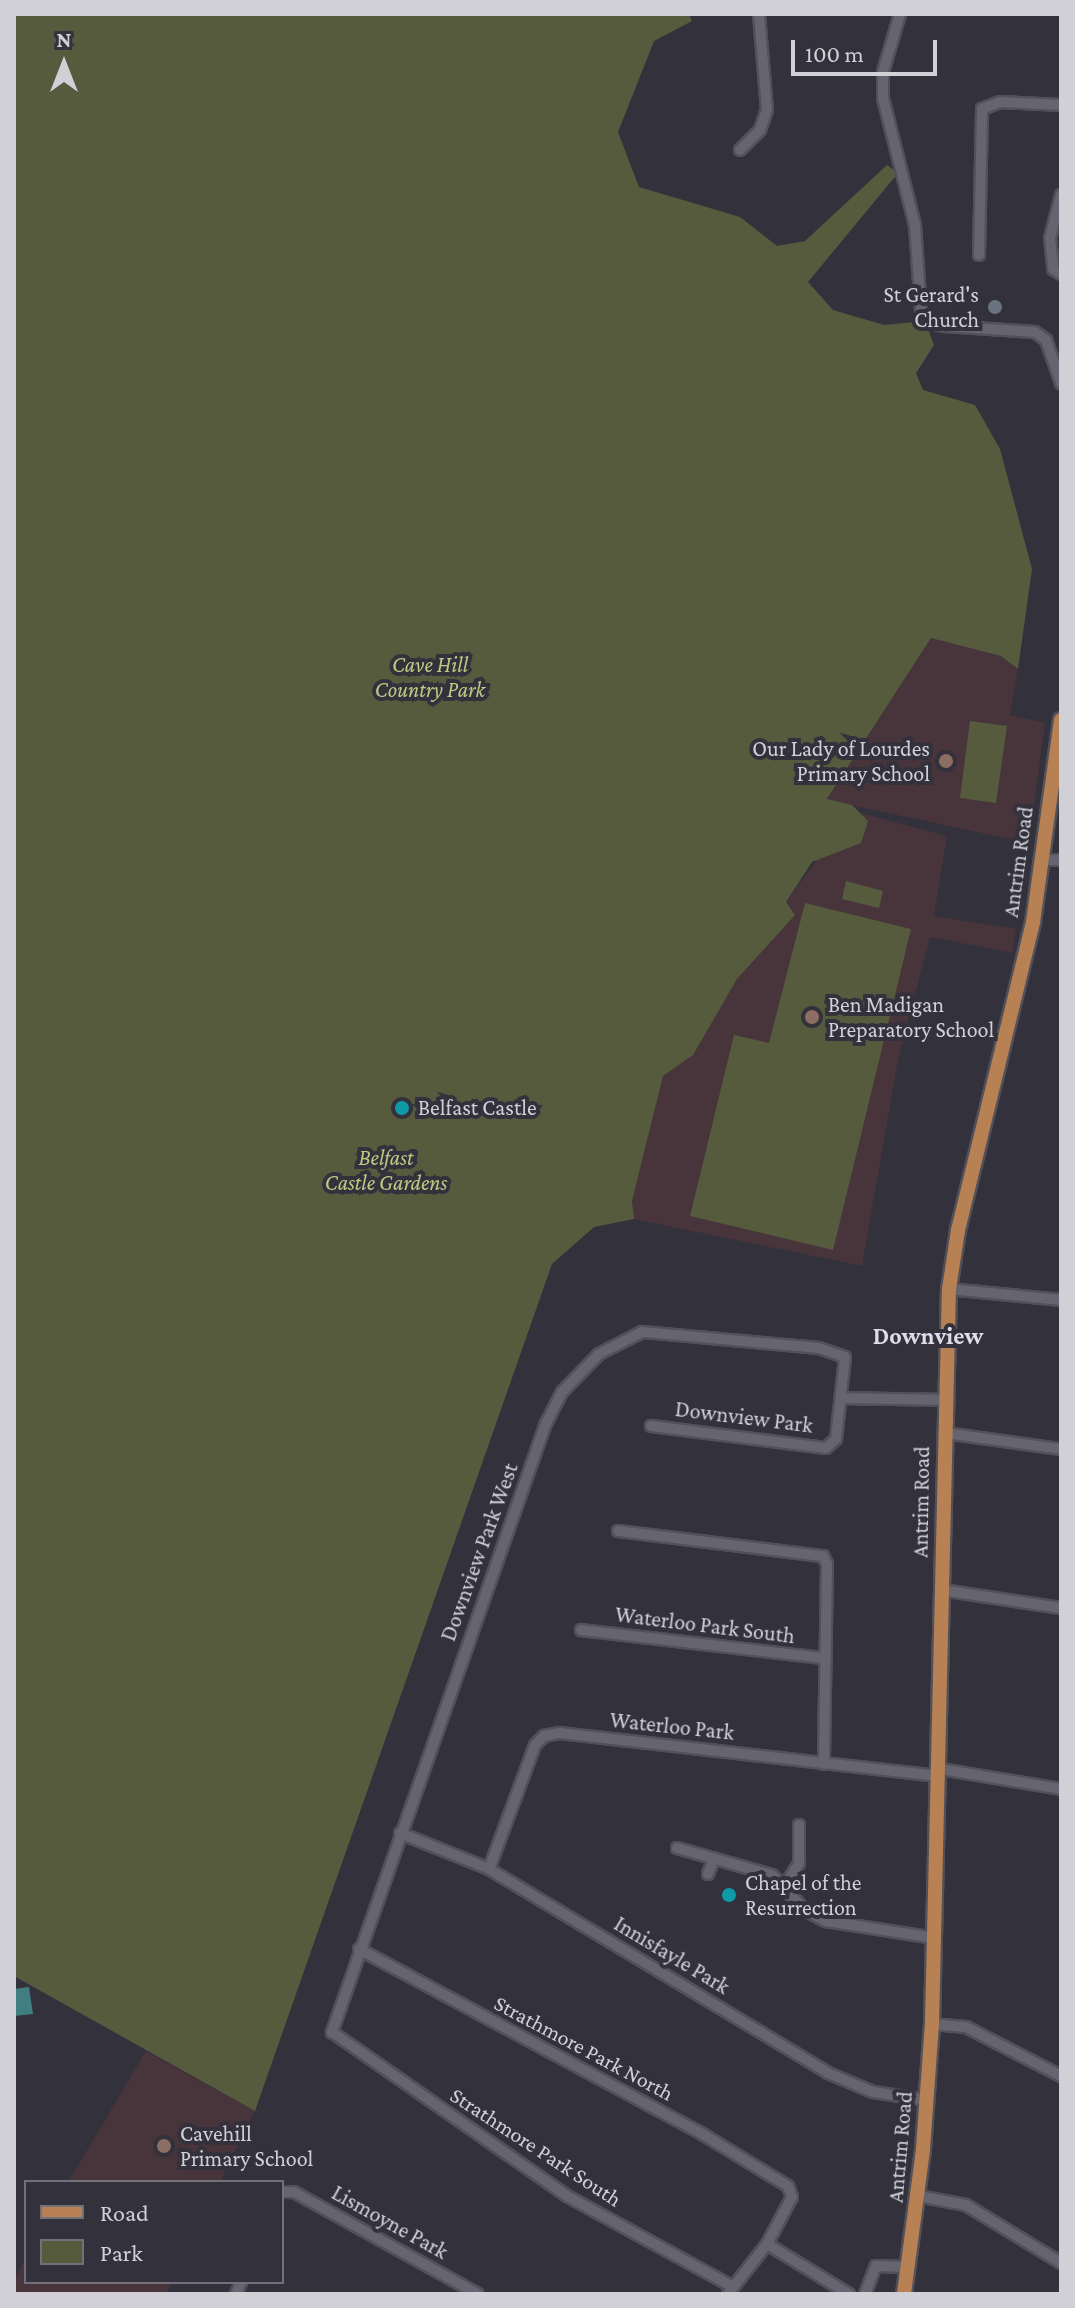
<!DOCTYPE html>
<html>
<head>
<meta charset="utf-8">
<style>
  body { margin:0 }
  #map { position:relative; width:1075px; height:2308px; overflow:hidden; background:#33313c; font-family:"Crimson Pro",serif }
  div>[style] { position:absolute }
  .education>* { inset:0; background:#48343b }
  .green>* { inset:0; background:#575b3e }
  .water>* { inset:0; background:#417e82 }
  .roads { filter:drop-shadow(2px 0 #525059) drop-shadow(-2px 0 #525059) drop-shadow(0 2px #525059) drop-shadow(0 -2px #525059) }
  .minor>* { height:10px; margin:-5px; padding:0 5px; transform-origin:5px; border-radius:5px; background:#656470 }
  .major>* { height:14px; margin:-7px; padding:0 7px; transform-origin:7px; border-radius:7px; background:#b88154 }
  .dots>* { width:22px; height:22px; translate:-50% -50%; box-sizing:border-box; border:4px solid #33313c; border-radius:50% }
  span { translate:-50% -50%; white-space:nowrap; text-align:center; line-height:1.15; -webkit-text-stroke:8px #33313c; paint-order:stroke }
  .poi-label { font-size:22px; color:#d1d0d7 }
  .right { translate:-100% -50%; text-align:right }
  .left { translate:0 -50%; text-align:left }
  .park-label { font-size:22px; color:#c0c982; font-style:italic }
  .street-label { font-size:22px; color:#d1d0d7 }
  .neighbourhood-label { font-size:24px; color:#dfddeb; font-weight:700 }
  .frame { position:absolute; inset:0; border:16px solid #d1d0d7; pointer-events:none }
  .legend { position:absolute; left:24px; top:2180px; width:260px; height:104px; box-sizing:border-box; background:#33313c; border:2px solid #72717a; margin:0; padding:10px 14px; list-style:none; font-size:24px; color:#d1d0d7 }
  .legend li { display:flex; align-items:center; gap:16px; height:40px }
  .legend b { width:40px; border:2px solid #72717a }
  .north { position:absolute; left:24px; top:24px; width:80px; height:80px; -webkit-text-stroke:6px #33313c; paint-order:stroke; rotate:0deg; font-size:22px; font-weight:700; line-height:32px; text-align:center; color:#d1d0d7 }
  .north::after { content:''; display:block; margin:auto; width:28px; height:36px; background:#d1d0d7; clip-path:polygon(50% 0,100% 100%,50% 72%,0 100%) }
  .scale { position:absolute; left:791px; top:40px; width:146px; height:36px; box-sizing:border-box; border:4px solid #d1d0d7; border-top:0; padding-left:10px; font-size:24px; line-height:28px; white-space:nowrap; color:#d1d0d7; -webkit-text-stroke:6px #33313c; paint-order:stroke }
</style>
</head>
<body>
<div id="map">
  <div class="education">
    <i style="clip-path:polygon(931px 638px,1001px 656px,1018px 669px,1010px 715px,1045px 723px,1029px 843px,827px 800px)"></i>
    <i style="clip-path:polygon(853px 811px,947px 836px,934px 916px,1016px 929px,1012px 953px,930px 937px,899px 1055px,862px 1266px,634px 1219px,632px 1201px,663px 1076px,693px 1055px,737px 979px,795px 915px,786px 902px)"></i>
    <i style="clip-path:polygon(146px 2051px,255px 2111px,220px 2182px,68px 2182px)"></i>
    <i style="clip-path:polygon(26px 2258px,26px 2282px,172px 2282px,166px 2294px,14px 2294px,14px 2280px)"></i>
  </div>
  <div class="green">
    <i style="clip-path:polygon(14px 14px,689px 14px,692px 21px,654px 41px,618px 132px,639px 187px,740px 217px,777px 246px,805px 241px,887px 165px,898px 173px,808px 282px,833px 310px,884px 325px,925px 321px,934px 345px,916px 373px,923px 390px,975px 405px,1000px 449px,1032px 569px,1018px 669px,1001px 656px,931px 638px,827px 799px,852px 805px,868px 821px,861px 843px,812px 862px,786px 902px,795px 915px,737px 979px,693px 1055px,663px 1076px,632px 1201px,634px 1219px,594px 1227px,552px 1264px,255px 2111px,14px 1976px)"></i>
    <i style="clip-path:polygon(970px 721px,1007px 726px,996px 803px,960px 798px)"></i>
    <i style="clip-path:polygon(846px 881px,883px 891px,879px 908px,842px 899px)"></i>
    <i style="clip-path:polygon(805px 903px,911px 929px,833px 1250px,690px 1216px,734px 1035px,769px 1043px)"></i>
  </div>
  <div class="water">
    <i style="clip-path:polygon(29px 1987px,33px 2014px,14px 2016px,14px 1989px)"></i>
  </div>
  <div class="roads">
    <div class="minor">
      <i style="left:900px;top:14px;width:60px;rotate:106.3deg"></i>
      <i style="left:883px;top:72px;width:26px;rotate:90deg"></i>
      <i style="left:883px;top:98px;width:131px;rotate:75.9deg"></i>
      <i style="left:915px;top:225px;width:86px;rotate:86deg"></i>
      <i style="left:921px;top:311px;width:15px;rotate:53deg"></i>
      <i style="left:930px;top:323px;width:14px;rotate:12deg"></i>
      <i style="left:944px;top:326px;width:91px;rotate:3.8deg"></i>
      <i style="left:1035px;top:332px;width:14px;rotate:36deg"></i>
      <i style="left:1046px;top:340px;width:46px;rotate:70.8deg"></i>
      <i style="left:740px;top:150px;width:28px;rotate:-45deg"></i>
      <i style="left:760px;top:130px;width:21px;rotate:-71deg"></i>
      <i style="left:767px;top:110px;width:96px;rotate:-94.8deg"></i>
      <i style="left:1061px;top:195px;width:44px;rotate:104.3deg"></i>
      <i style="left:1050px;top:238px;width:31px;rotate:84deg"></i>
      <i style="left:1053px;top:269px;width:9px;rotate:32deg"></i>
      <i style="left:979px;top:255px;width:146px;rotate:-88.8deg"></i>
      <i style="left:982px;top:109px;width:19px;rotate:-21deg"></i>
      <i style="left:1000px;top:102px;width:61px;rotate:2.8deg"></i>
      <i style="left:1041px;top:860px;width:20px"></i>
      <i style="left:949px;top:1289px;width:113px;rotate:5.6deg"></i>
      <i style="left:842px;top:1398px;width:103px;rotate:1.1deg"></i>
      <i style="left:651px;top:1426px;width:176px;rotate:7.2deg"></i>
      <i style="left:826px;top:1448px;width:13px;rotate:-42deg"></i>
      <i style="left:836px;top:1439px;width:82px;rotate:-83.7deg"></i>
      <i style="left:845px;top:1357px;width:28px;rotate:-161deg"></i>
      <i style="left:819px;top:1348px;width:178px;rotate:-174.8deg"></i>
      <i style="left:642px;top:1332px;width:48px;rotate:152.9deg"></i>
      <i style="left:599px;top:1354px;width:53px;rotate:134.2deg"></i>
      <i style="left:562px;top:1392px;width:35px;rotate:117deg"></i>
      <i style="left:546px;top:1423px;width:646px;rotate:109.36deg"></i>
      <i style="left:332px;top:2032px;width:287px;rotate:34.9deg"></i>
      <i style="left:567px;top:2196px;width:189px;rotate:28.7deg"></i>
      <i style="left:945px;top:1433px;width:117px;rotate:7.9deg"></i>
      <i style="left:618px;top:1531px;width:207px;rotate:7deg"></i>
      <i style="left:823px;top:1556px;width:9px;rotate:63deg"></i>
      <i style="left:827px;top:1564px;width:200px;rotate:90.9deg"></i>
      <i style="left:942px;top:1590px;width:120px;rotate:8.6deg"></i>
      <i style="left:581px;top:1630px;width:245px;rotate:6.6deg"></i>
      <i style="left:940px;top:1769px;width:123px;rotate:9.4deg"></i>
      <i style="left:400px;top:1833px;width:96px;rotate:22deg"></i>
      <i style="left:489px;top:1869px;width:396px;rotate:31deg"></i>
      <i style="left:828px;top:2073px;width:49px;rotate:22.9deg"></i>
      <i style="left:873px;top:2092px;width:55px;rotate:8.4deg"></i>
      <i style="left:677px;top:1848px;width:99px;rotate:15.9deg"></i>
      <i style="left:772px;top:1875px;width:48px;rotate:46.7deg"></i>
      <i style="left:805px;top:1910px;width:24px;rotate:28deg"></i>
      <i style="left:826px;top:1921px;width:110px;rotate:8.9deg"></i>
      <i style="left:489px;top:1869px;width:132px;rotate:-69.6deg"></i>
      <i style="left:535px;top:1745px;width:13px;rotate:-45deg"></i>
      <i style="left:544px;top:1736px;width:16px;rotate:-11deg"></i>
      <i style="left:560px;top:1733px;width:382px;rotate:6.5deg"></i>
      <i style="left:708px;top:1874px;width:17px;rotate:-69deg"></i>
      <i style="left:786px;top:1884px;width:25px;rotate:-58deg"></i>
      <i style="left:799px;top:1863px;width:38px;rotate:-90deg"></i>
      <i style="left:359px;top:1949px;width:392px;rotate:28.3deg"></i>
      <i style="left:704px;top:2135px;width:98px;rotate:31.3deg"></i>
      <i style="left:788px;top:2186px;width:12px;rotate:70deg"></i>
      <i style="left:792px;top:2197px;width:53px;rotate:118deg"></i>
      <i style="left:767px;top:2244px;width:63px;rotate:128deg"></i>
      <i style="left:932px;top:2024px;width:34px;rotate:5deg"></i>
      <i style="left:966px;top:2027px;width:107px;rotate:27.3deg"></i>
      <i style="left:282px;top:2192px;width:12px"></i>
      <i style="left:294px;top:2192px;width:210px;rotate:29deg"></i>
      <i style="left:918px;top:2196px;width:49px;rotate:10.6deg"></i>
      <i style="left:966px;top:2205px;width:111px;rotate:31.4deg"></i>
      <i style="left:767px;top:2244px;width:96px;rotate:31.4deg"></i>
      <i style="left:236px;top:2294px;width:13px;rotate:-67deg"></i>
      <i style="left:865px;top:2294px;width:30px;rotate:-69deg"></i>
      <i style="left:876px;top:2266px;width:31px;rotate:2deg"></i>
    </div>
    <div class="major">
      <i style="left:904px;top:2294px;width:146px;rotate:-82.5deg"></i>
      <i style="left:923px;top:2149px;width:125px;rotate:-85.9deg"></i>
      <i style="left:932px;top:2024px;width:735px;rotate:-88.68deg"></i>
      <i style="left:949px;top:1289px;width:60px;rotate:-81.3deg"></i>
      <i style="left:958px;top:1230px;width:317px;rotate:-76.3deg"></i>
      <i style="left:1033px;top:922px;width:204px;rotate:-82.1deg"></i>
    </div>
  </div>
  <div class="dots">
    <i style="left:995px;top:307px;background:#6b7280"></i>
    <i style="left:946px;top:761px;background:#8d6e63"></i>
    <i style="left:812px;top:1017px;background:#8d6e63"></i>
    <i style="left:402px;top:1108px;background:#0f9aa8"></i>
    <i style="left:729px;top:1895px;background:#0f9aa8"></i>
    <i style="left:164px;top:2146px;background:#8d6e63"></i>
  </div>
  <div class="poi-label">
    <span class="right" style="left:979px;top:307px">St Gerard's<br>Church</span>
    <span class="right" style="left:930px;top:761px">Our Lady of Lourdes<br>Primary School</span>
    <span class="left" style="left:828px;top:1017px">Ben Madigan<br>Preparatory School</span>
    <span class="left" style="left:418px;top:1108px">Belfast Castle</span>
    <span class="left" style="left:745px;top:1895px">Chapel of the<br>Resurrection</span>
    <span class="left" style="left:180px;top:2146px">Cavehill<br>Primary School</span>
  </div>
  <div class="park-label">
    <span style="left:430px;top:677px">Cave Hill<br>Country Park</span>
    <span style="left:386px;top:1170px">Belfast<br>Castle Gardens</span>
  </div>
  <div class="street-label">
    <span style="left:1018px;top:862px;rotate:-82deg">Antrim Road</span>
    <span style="left:744px;top:1417px;rotate:7deg">Downview Park</span>
    <span style="left:921px;top:1502px;rotate:-89deg">Antrim Road</span>
    <span style="left:479px;top:1552px;rotate:-70deg">Downview Park West</span>
    <span style="left:705px;top:1625px;rotate:7deg">Waterloo Park South</span>
    <span style="left:672px;top:1726px;rotate:6deg">Waterloo Park</span>
    <span style="left:672px;top:1955px;rotate:31deg">Innisfayle Park</span>
    <span style="left:584px;top:2048px;rotate:28deg">Strathmore Park North</span>
    <span style="left:536px;top:2147px;rotate:33deg">Strathmore Park South</span>
    <span style="left:900px;top:2147px;rotate:-85deg">Antrim Road</span>
    <span style="left:390px;top:2222px;rotate:29deg">Lismoyne Park</span>
  </div>
  <div class="neighbourhood-label">
    <span style="left:928px;top:1336px">Downview</span>
  </div>
  <div class="frame"></div>
  <ul class="legend">
  <li><b style="height:10px;background:#b88154"></b>Road</li>
  <li><b style="height:22px;background:#575b3e"></b>Park</li>
  </ul>
  <div class="north">N</div>
  <div class="scale">100 m</div>
</div>
</body>
</html>
